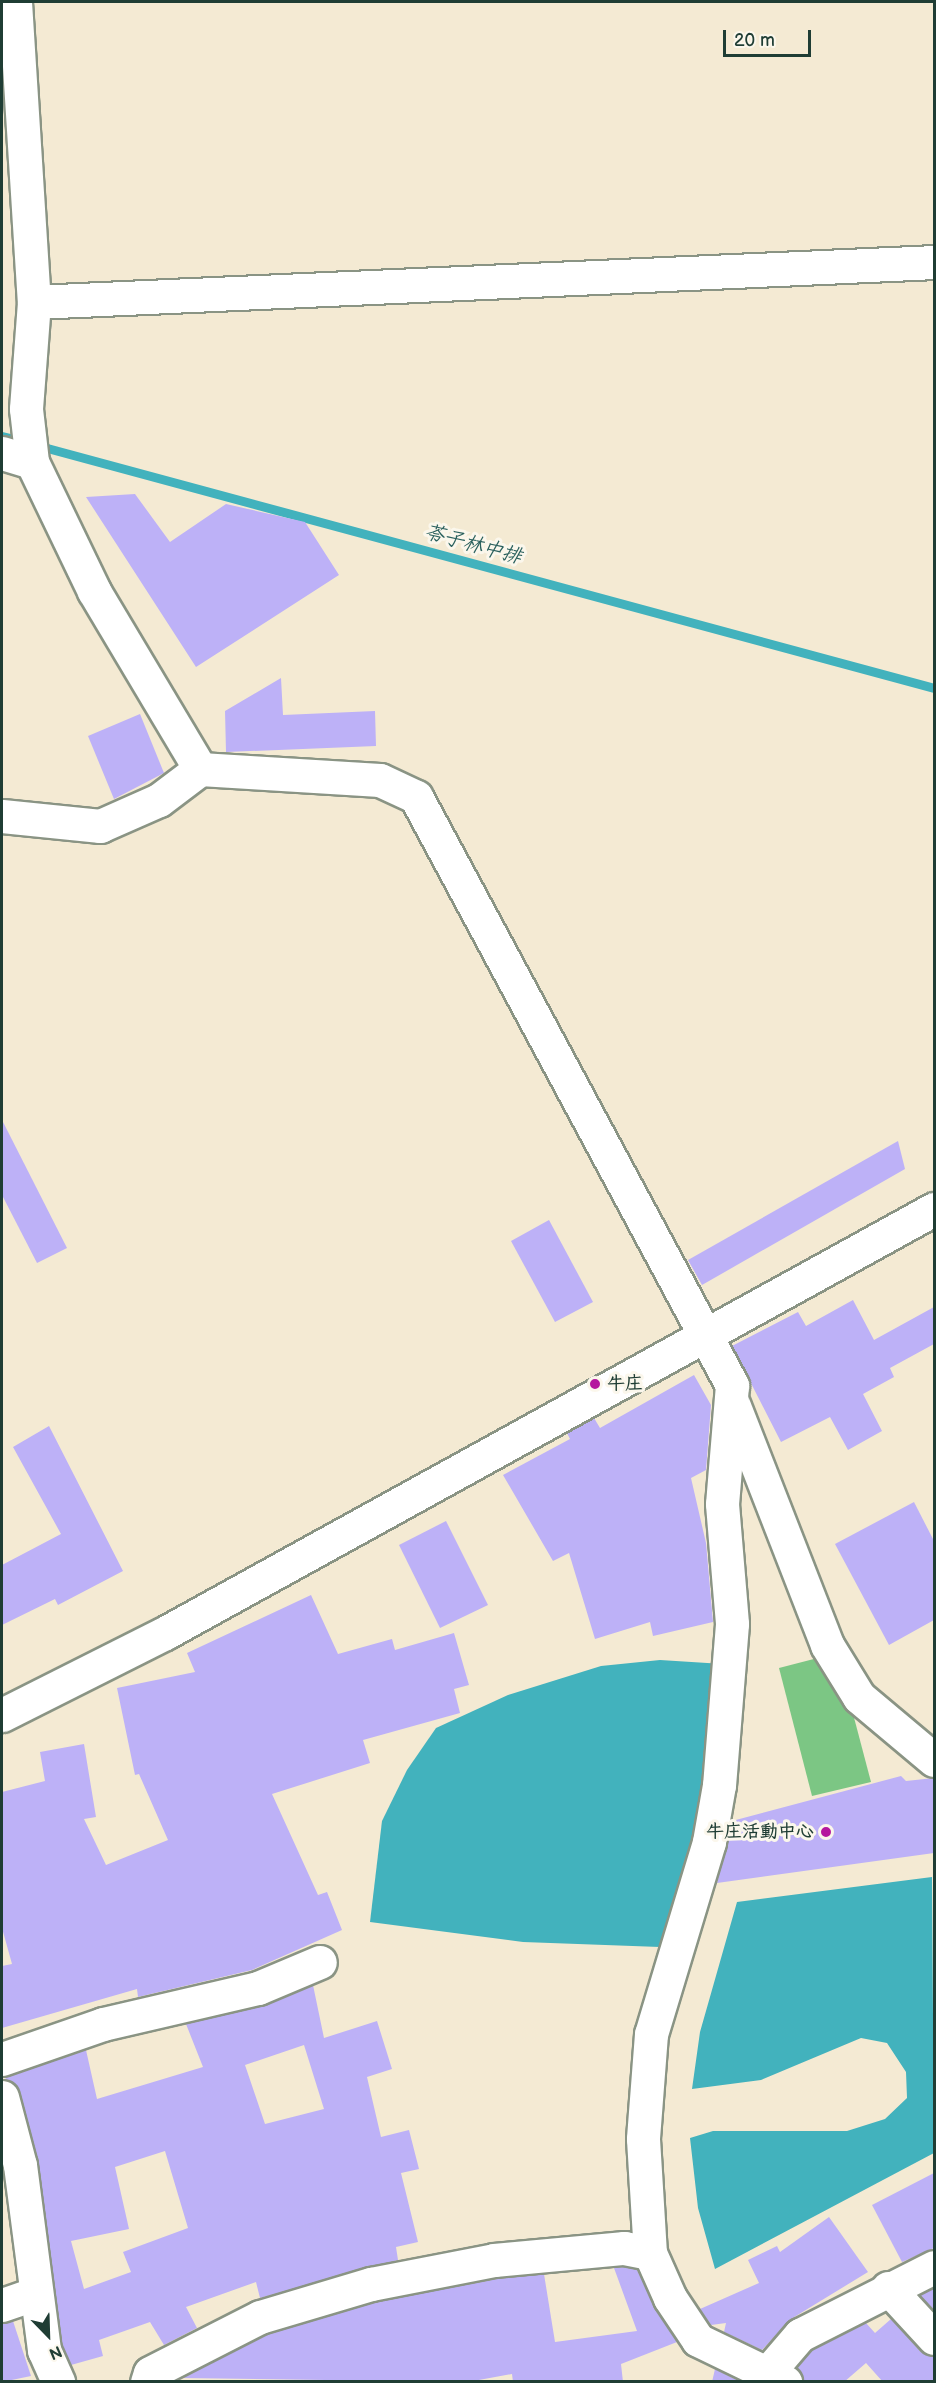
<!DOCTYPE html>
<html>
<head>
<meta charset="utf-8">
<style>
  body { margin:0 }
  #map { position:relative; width:936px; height:2383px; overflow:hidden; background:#f4ead3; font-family:"Balsamiq Sans","LXGW WenKai TC",sans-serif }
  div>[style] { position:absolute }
  .green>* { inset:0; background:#7cc684 }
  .water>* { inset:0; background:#42b2bd }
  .stream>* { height:9px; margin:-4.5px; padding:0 4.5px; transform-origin:4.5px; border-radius:4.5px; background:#42b2bd }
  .building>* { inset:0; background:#bdb1f7 }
  .roads { filter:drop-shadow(2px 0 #8a9484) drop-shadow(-2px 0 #8a9484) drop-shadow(0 2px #8a9484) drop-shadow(0 -2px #8a9484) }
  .minor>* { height:33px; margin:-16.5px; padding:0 16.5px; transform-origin:16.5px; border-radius:16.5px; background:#fff }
  .dots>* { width:16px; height:16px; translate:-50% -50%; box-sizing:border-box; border:3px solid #fbf7ec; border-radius:50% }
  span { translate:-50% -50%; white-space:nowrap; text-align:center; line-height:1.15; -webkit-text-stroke:6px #fbf7ec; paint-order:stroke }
  .poi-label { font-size:18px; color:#1f3d34; font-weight:700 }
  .left { translate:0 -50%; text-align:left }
  .right { translate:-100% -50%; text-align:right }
  .water-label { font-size:20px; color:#2a605d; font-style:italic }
  .frame { position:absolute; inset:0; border:3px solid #1f3d34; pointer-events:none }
  .north { position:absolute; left:18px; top:2305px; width:60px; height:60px; -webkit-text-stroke:4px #fbf7ec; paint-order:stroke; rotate:157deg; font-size:16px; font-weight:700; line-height:24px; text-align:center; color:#1f3d34 }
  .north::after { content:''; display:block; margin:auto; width:21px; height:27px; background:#1f3d34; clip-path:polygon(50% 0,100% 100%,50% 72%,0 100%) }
  .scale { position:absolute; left:723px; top:30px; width:88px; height:27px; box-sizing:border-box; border:3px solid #1f3d34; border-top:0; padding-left:8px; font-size:18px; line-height:21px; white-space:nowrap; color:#1f3d34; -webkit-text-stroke:4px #fbf7ec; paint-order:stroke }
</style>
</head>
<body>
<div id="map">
  <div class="green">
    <i style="clip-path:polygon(837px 1653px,871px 1782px,812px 1796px,779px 1668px)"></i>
  </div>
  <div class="water">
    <i style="clip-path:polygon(660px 1660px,723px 1664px,687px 1875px,660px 1947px,523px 1942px,370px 1922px,382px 1821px,407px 1770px,436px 1728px,508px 1695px,601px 1666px)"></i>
    <i style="clip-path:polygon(932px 1877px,934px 2153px,715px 2269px,698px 2208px,690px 2138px,713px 2131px,847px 2131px,885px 2119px,907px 2098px,906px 2072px,887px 2043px,861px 2038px,761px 2080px,692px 2089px,700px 2032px,737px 1902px)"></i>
  </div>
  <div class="stream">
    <i style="left:2px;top:436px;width:21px;rotate:14deg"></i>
    <i style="left:36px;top:445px;width:930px;rotate:15.14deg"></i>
  </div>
  <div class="building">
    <i style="clip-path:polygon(135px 494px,170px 542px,226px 504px,305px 522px,339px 575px,196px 667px,86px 497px)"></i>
    <i style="clip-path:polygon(281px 678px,283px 715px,375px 711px,376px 746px,226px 752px,225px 711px)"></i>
    <i style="clip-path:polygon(140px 714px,164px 773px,114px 799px,88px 736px)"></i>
    <i style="clip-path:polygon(2px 1120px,67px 1248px,37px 1263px,2px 1195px)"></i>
    <i style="clip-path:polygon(898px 1141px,905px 1169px,702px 1285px,688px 1260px)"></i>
    <i style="clip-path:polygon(549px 1220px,593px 1302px,555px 1322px,511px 1241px)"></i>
    <i style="clip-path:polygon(853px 1300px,874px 1340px,934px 1307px,934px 1344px,890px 1368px,894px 1377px,863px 1394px,882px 1431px,848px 1450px,830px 1417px,781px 1442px,732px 1346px,798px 1312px,806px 1326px)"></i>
    <i style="clip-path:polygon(694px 1375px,711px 1405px,706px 1470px,691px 1478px,706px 1543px,713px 1622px,653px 1636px,650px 1622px,595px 1639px,569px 1553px,553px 1561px,503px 1475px,570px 1439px,567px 1433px,594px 1418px,600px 1428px)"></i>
    <i style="clip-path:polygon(49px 1426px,123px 1571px,58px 1605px,55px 1599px,2px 1625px,2px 1565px,61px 1534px,13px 1447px)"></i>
    <i style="clip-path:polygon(914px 1502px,934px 1541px,934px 1620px,889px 1645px,835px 1544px)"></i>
    <i style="clip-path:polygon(446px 1521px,488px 1605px,440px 1628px,399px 1545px)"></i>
    <i style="clip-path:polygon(311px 1595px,338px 1654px,392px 1639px,395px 1650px,454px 1633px,469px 1685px,454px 1689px,460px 1713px,363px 1740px,370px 1763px,272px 1794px,318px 1895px,327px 1892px,342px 1930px,252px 1970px,138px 1997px,137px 1989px,2px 2028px,2px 1966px,12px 1964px,2px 1928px,2px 1792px,45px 1781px,40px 1752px,84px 1744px,96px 1817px,84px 1819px,106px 1865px,168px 1840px,139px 1774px,135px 1775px,117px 1688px,195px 1672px,187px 1653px)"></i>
    <i style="clip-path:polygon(901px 1776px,906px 1781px,934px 1778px,934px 1853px,717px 1883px,732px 1821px)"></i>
    <i style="clip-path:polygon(evenodd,313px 1985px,324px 2038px,377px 2021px,392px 2069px,367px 2077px,381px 2137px,409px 2130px,419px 2169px,401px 2173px,418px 2242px,396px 2247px,398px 2260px,260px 2298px,256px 2282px,186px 2307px,197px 2328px,164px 2345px,150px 2322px,99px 2340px,103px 2356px,71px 2365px,62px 2345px,38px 2160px,20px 2092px,4px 2077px,86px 2050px,97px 2099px,203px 2067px,186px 2024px,262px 2006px,313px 1985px,304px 2045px,324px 2109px,265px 2124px,245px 2065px,304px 2045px,313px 1985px,165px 2151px,188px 2228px,123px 2252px,131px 2272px,84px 2289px,71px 2241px,129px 2229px,115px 2167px,165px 2151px)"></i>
    <i style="clip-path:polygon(934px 2173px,934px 2248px,902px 2262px,872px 2205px)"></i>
    <i style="clip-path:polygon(829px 2217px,868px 2272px,791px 2319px,762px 2350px,724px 2332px,726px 2323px,711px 2325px,700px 2309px,759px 2283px,748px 2260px,777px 2246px,780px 2252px)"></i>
    <i style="clip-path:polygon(623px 2267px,637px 2270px,677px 2342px,621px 2364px,623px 2382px,513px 2382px,512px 2374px,468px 2382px,181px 2378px,267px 2334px,375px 2302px,497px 2279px,544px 2274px,555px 2342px,637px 2331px,614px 2268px)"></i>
    <i style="clip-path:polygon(934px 2288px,934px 2311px,920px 2295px)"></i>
    <i style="clip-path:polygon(891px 2319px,920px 2351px,934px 2356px,934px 2382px,883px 2382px,866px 2363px,844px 2382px,804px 2382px,796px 2368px,812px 2350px,866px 2323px,875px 2333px)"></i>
    <i style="clip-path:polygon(13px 2321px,31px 2376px,2px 2382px,2px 2323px)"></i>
    <i style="clip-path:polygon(715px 2369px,741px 2382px,712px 2382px)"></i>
  </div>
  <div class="roads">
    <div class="minor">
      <i style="left:15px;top:2px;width:301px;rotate:86.4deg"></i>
      <i style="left:34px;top:302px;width:107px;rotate:94.3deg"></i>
      <i style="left:26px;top:409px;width:53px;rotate:83.5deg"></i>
      <i style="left:34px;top:302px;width:901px;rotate:-2.54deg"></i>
      <i style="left:2px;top:453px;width:31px;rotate:17deg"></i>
      <i style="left:32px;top:462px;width:143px;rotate:64.3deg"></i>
      <i style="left:94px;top:591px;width:207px;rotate:59.2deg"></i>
      <i style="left:2px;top:816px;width:99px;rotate:5.8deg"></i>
      <i style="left:100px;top:826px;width:64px;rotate:-23.8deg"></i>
      <i style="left:159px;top:800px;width:51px;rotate:-37.1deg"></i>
      <i style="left:200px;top:769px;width:180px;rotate:3.5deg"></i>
      <i style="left:380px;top:780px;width:40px;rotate:25deg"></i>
      <i style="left:416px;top:797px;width:668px;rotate:61.75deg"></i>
      <i style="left:732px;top:1385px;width:119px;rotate:94.8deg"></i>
      <i style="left:722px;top:1504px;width:120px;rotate:85.2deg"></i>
      <i style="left:732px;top:1624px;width:162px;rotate:94.6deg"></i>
      <i style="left:719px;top:1785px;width:58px;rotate:100deg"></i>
      <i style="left:709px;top:1842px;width:201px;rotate:106.8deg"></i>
      <i style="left:651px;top:2034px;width:105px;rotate:94.4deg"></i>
      <i style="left:643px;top:2139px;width:114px;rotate:86.5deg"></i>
      <i style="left:650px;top:2253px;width:49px;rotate:66deg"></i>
      <i style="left:670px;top:2298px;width:50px;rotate:56.3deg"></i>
      <i style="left:698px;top:2340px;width:97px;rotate:25.8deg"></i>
      <i style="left:734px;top:1406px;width:256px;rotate:68.7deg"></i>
      <i style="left:827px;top:1645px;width:61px;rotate:58.4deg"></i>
      <i style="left:859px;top:1697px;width:98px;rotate:40deg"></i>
      <i style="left:2px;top:1715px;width:182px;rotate:-26.7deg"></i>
      <i style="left:165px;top:1633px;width:878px;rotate:-28.87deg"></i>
      <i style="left:2px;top:2059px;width:107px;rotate:-19.1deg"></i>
      <i style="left:103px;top:2024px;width:159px;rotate:-13.1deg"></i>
      <i style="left:258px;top:1988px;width:67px;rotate:-22.8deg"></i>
      <i style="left:2px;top:2097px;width:70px;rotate:75.2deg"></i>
      <i style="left:20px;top:2165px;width:187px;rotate:82.6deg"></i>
      <i style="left:44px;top:2350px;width:35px;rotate:66deg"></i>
      <i style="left:888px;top:2288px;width:68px;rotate:47.4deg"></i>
      <i style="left:2px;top:2305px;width:34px;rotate:-19deg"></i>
      <i style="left:769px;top:2371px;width:48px;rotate:-49.3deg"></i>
      <i style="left:800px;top:2335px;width:150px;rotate:-26.9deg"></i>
      <i style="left:147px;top:2382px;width:9px;rotate:-72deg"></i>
      <i style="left:150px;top:2373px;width:123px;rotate:-27deg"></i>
      <i style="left:260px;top:2317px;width:116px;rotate:-16.6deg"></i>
      <i style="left:371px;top:2284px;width:125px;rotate:-11deg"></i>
      <i style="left:494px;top:2260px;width:131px;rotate:-5.3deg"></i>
      <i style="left:624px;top:2248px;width:26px;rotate:11deg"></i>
    </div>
  </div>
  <div class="dots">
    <i style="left:595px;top:1384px;background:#b5179e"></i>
    <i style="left:826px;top:1832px;background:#b5179e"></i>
  </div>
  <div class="poi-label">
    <span class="left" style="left:607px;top:1384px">牛庄</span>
    <span class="right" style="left:814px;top:1832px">牛庄活動中心</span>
  </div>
  <div class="water-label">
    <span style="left:473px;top:545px;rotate:15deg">苓子林中排</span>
  </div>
  <div class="frame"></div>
  <div class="north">N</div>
  <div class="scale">20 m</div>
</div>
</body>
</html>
